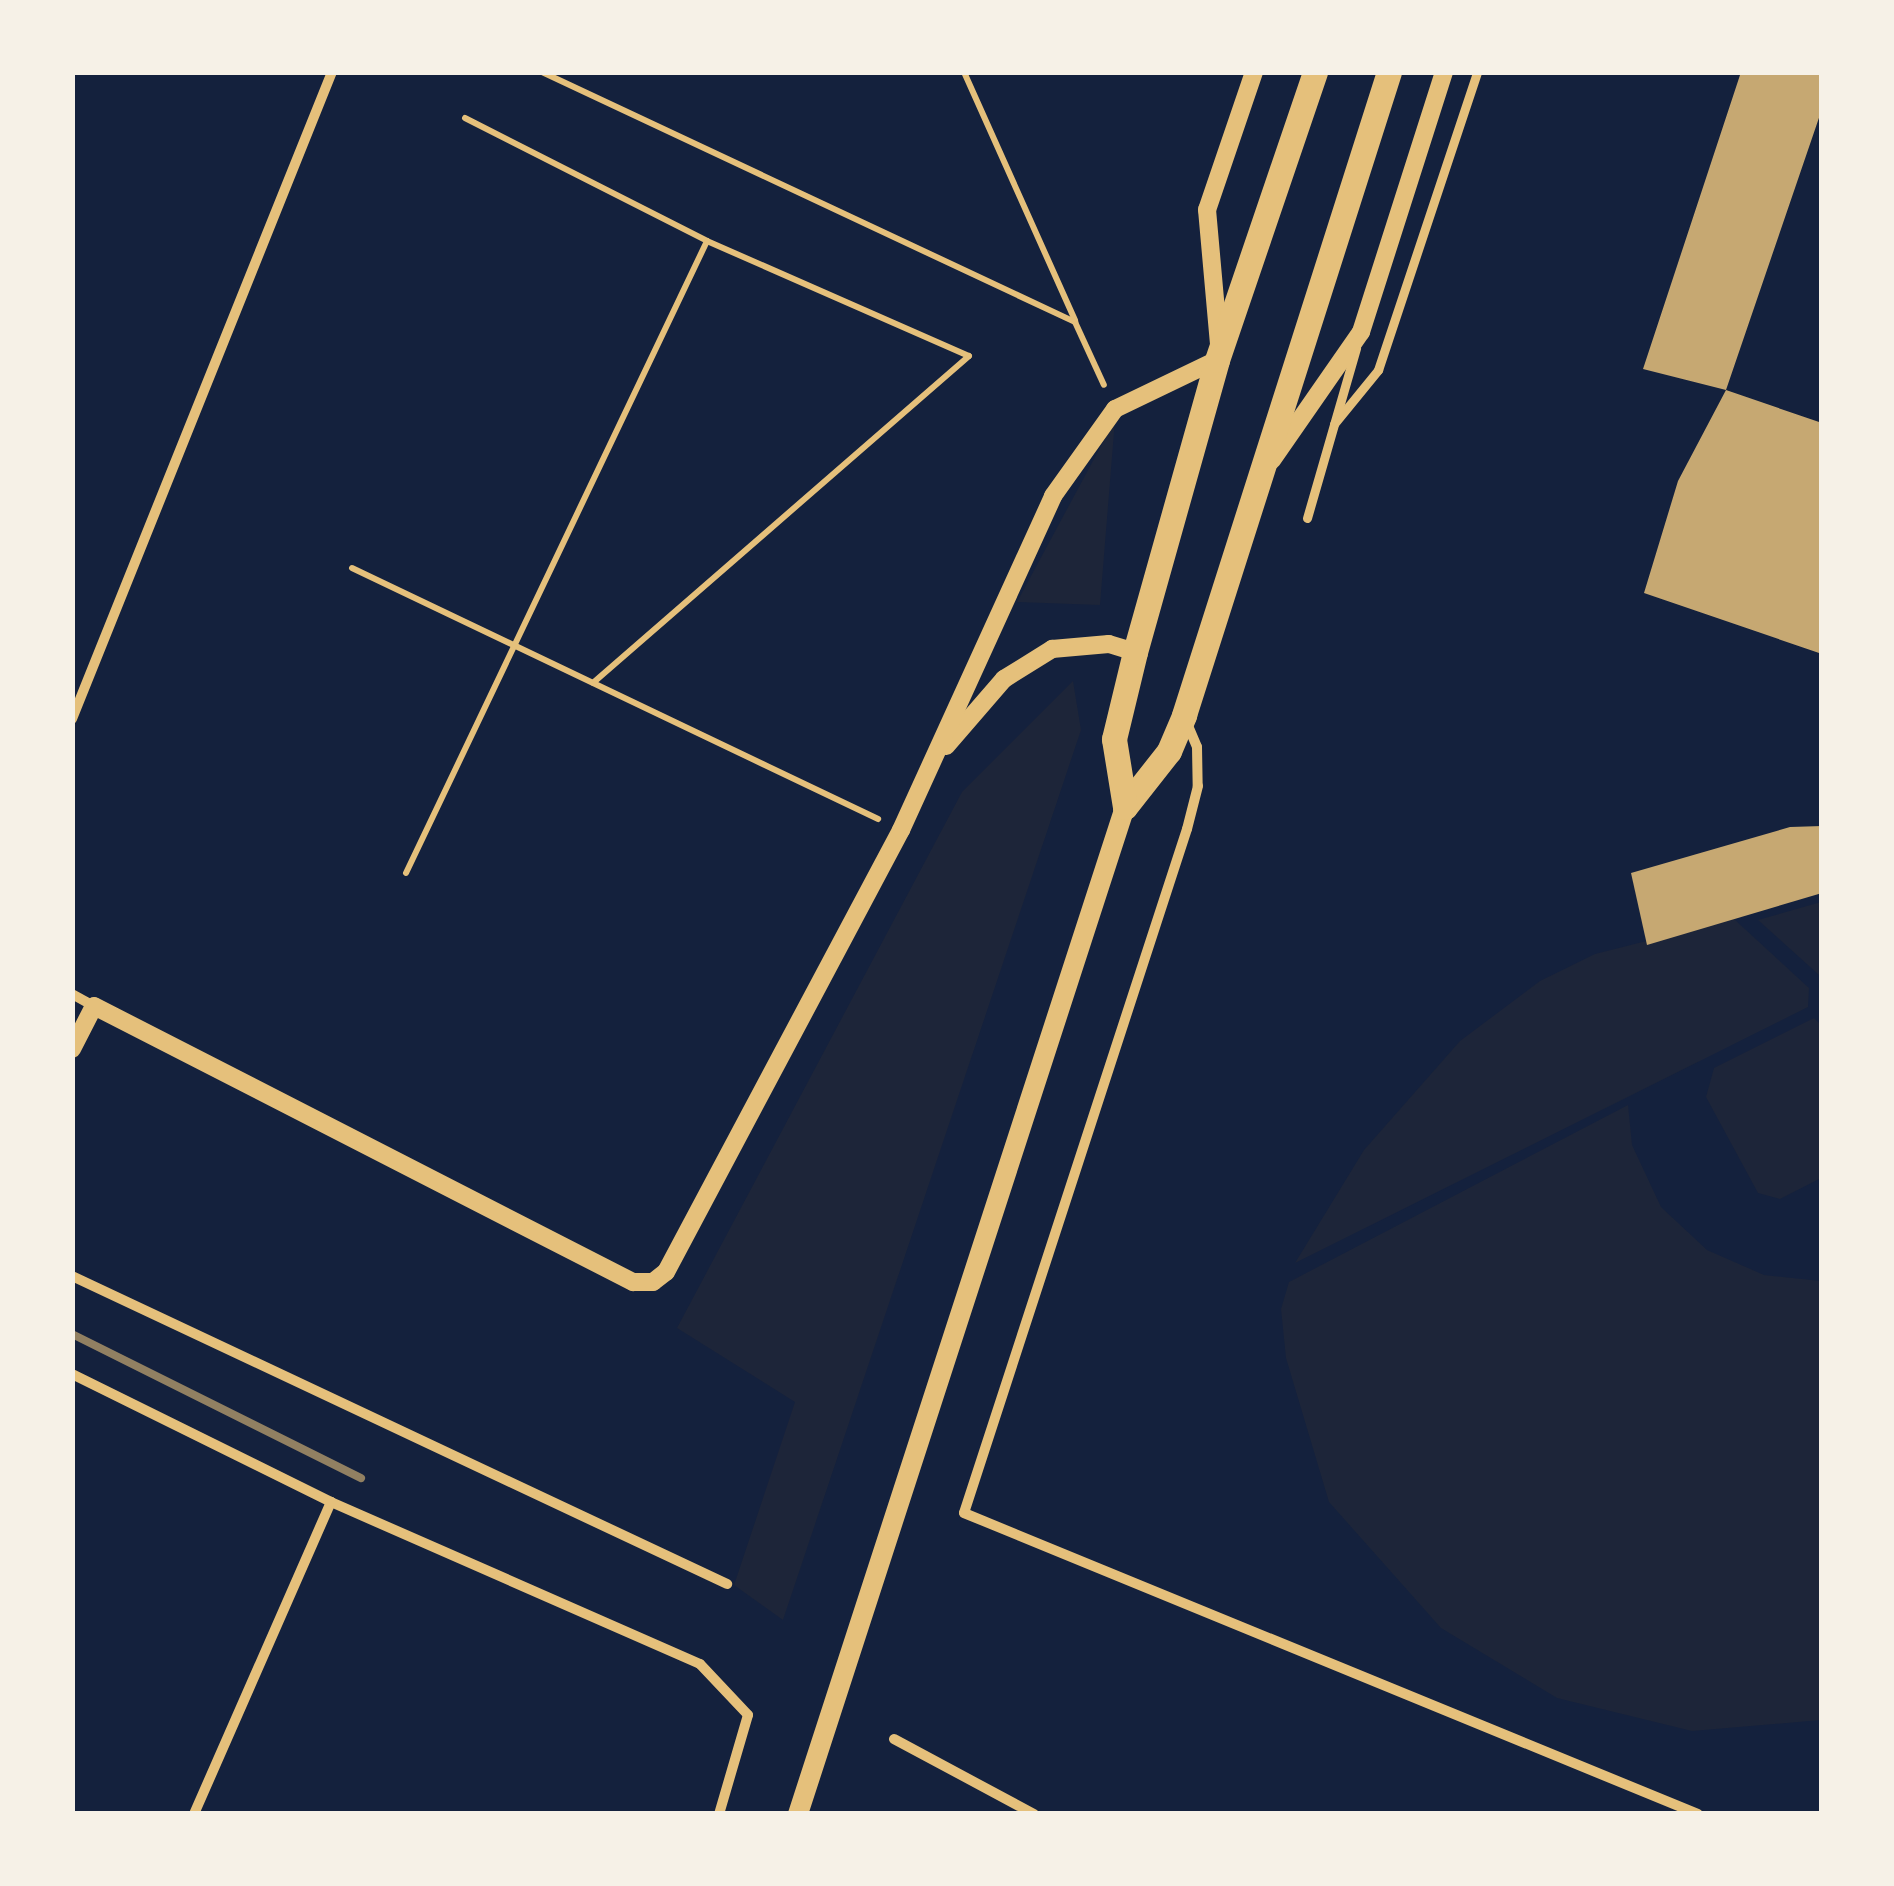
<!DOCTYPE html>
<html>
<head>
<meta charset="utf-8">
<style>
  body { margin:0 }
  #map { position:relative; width:1894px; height:1886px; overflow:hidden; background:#14213d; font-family:"Alegreya Sans",sans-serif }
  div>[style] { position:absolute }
  .green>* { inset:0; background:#1d2539 }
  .building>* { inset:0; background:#c6a872 }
  .path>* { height:6px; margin:-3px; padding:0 3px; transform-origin:3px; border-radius:3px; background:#e5c07b }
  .pedestrian>* { height:9px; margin:-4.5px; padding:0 4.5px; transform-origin:4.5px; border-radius:4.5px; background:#e5c07b }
  .minor>* { height:10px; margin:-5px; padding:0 5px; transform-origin:5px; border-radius:5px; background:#e5c07b }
  .tertiary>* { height:18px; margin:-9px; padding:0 9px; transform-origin:9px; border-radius:9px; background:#e5c07b }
  .secondary>* { height:20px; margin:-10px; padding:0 10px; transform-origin:10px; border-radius:10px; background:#e5c07b }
  .primary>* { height:25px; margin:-12.5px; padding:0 12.5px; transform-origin:12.5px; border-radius:12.5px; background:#e5c07b }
  .rail>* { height:8px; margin:-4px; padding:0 4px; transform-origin:4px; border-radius:4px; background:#918062 }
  span { translate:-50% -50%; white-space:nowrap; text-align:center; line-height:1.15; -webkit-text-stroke:10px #f6f1e7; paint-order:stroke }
  .frame { position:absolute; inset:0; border:75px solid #f6f1e7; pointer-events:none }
</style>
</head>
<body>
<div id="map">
  <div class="green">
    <i style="clip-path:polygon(1115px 420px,1100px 605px,1017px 602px)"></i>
    <i style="clip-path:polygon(1073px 681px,1081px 730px,783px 1620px,734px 1585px,795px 1402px,677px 1328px,962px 792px)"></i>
    <i style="clip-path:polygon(1821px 902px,1822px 974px,1819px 975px,1758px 920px)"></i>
    <i style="clip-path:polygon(1734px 919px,1809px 988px,1808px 1007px,1295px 1263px,1364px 1150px,1460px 1041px,1540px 981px,1595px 954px)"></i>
    <i style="clip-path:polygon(1814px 1018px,1821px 1025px,1821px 1178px,1780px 1199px,1758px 1193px,1706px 1097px,1714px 1068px)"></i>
    <i style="clip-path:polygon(1628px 1105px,1632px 1145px,1661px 1207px,1707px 1250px,1764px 1275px,1821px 1281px,1821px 1720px,1692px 1731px,1557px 1698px,1441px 1628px,1329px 1502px,1286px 1358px,1281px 1309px,1289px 1282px)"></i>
  </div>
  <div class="building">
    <i style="clip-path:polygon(1741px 72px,1822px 72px,1822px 109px,1726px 390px,1822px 423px,1822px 654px,1644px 593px,1678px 481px,1726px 390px,1643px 369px)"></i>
    <i style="clip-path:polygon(1822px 826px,1822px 893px,1647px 945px,1631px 873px,1790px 827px)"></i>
  </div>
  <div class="path">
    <i style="left:542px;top:72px;width:589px;rotate:25.13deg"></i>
    <i style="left:1075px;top:322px;width:69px;rotate:65.3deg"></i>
    <i style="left:964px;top:72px;width:272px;rotate:65.9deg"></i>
    <i style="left:465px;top:118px;width:271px;rotate:26.9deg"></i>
    <i style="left:707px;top:241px;width:286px;rotate:23.7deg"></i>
    <i style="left:969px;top:356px;width:498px;rotate:139deg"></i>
    <i style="left:352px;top:568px;width:583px;rotate:25.51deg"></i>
    <i style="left:406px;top:873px;width:700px;rotate:-64.53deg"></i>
  </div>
  <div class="pedestrian">
    <i style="left:1334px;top:424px;width:70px;rotate:-50.8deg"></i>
    <i style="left:1378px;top:370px;width:314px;rotate:-71.6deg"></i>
    <i style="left:1307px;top:518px;width:177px;rotate:-73.9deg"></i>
  </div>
  <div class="minor">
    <i style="left:72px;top:719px;width:697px;rotate:-68.11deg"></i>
    <i style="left:1186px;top:721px;width:28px;rotate:67deg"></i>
    <i style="left:1197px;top:747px;width:39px;rotate:89deg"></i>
    <i style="left:1198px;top:786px;width:44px;rotate:104.3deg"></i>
    <i style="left:1187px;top:829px;width:719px;rotate:108.06deg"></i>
    <i style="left:964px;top:1513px;width:793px;rotate:22.3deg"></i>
    <i style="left:72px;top:994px;width:25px;rotate:29deg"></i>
    <i style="left:72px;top:1276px;width:724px;rotate:25.18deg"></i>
    <i style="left:72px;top:1374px;width:289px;rotate:26.3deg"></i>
    <i style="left:331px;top:1502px;width:403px;rotate:23.7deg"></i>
    <i style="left:700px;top:1664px;width:70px;rotate:46.7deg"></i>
    <i style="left:748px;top:1715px;width:103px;rotate:106.3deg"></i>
    <i style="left:894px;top:1739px;width:159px;rotate:28.2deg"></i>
    <i style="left:194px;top:1814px;width:341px;rotate:-66.3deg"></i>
  </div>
  <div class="tertiary">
    <i style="left:1219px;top:344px;width:135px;rotate:-95.1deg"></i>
    <i style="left:1207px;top:210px;width:146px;rotate:-71.2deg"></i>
    <i style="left:1272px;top:460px;width:156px;rotate:-55.2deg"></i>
    <i style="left:1361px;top:332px;width:273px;rotate:-72.3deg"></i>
    <i style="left:946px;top:746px;width:89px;rotate:-49.1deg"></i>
    <i style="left:1004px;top:679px;width:57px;rotate:-32deg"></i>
    <i style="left:1052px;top:649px;width:57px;rotate:-5deg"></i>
    <i style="left:1109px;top:644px;width:27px;rotate:17deg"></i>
    <i style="left:72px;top:1049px;width:48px;rotate:-62.9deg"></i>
    <i style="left:94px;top:1006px;width:606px;rotate:27.12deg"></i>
    <i style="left:633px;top:1282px;width:20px"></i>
    <i style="left:653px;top:1282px;width:16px;rotate:-38deg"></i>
    <i style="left:666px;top:1272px;width:501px;rotate:-62deg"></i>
    <i style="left:901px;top:830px;width:367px;rotate:-65.5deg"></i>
    <i style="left:1053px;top:496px;width:107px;rotate:-54.5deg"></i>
    <i style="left:1115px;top:409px;width:113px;rotate:-25.7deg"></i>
  </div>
  <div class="secondary">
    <i style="left:798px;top:1814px;width:1059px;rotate:-72.01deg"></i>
  </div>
  <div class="primary">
    <i style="left:1125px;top:807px;width:71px;rotate:-51.8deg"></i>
    <i style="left:1169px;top:751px;width:39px;rotate:-67deg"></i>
    <i style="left:1184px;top:715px;width:675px;rotate:-72.32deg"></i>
    <i style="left:1125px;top:807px;width:69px;rotate:-99.2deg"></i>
    <i style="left:1114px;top:739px;width:89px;rotate:-76.4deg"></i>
    <i style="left:1135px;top:652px;width:303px;rotate:-74.3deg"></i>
    <i style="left:1217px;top:360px;width:304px;rotate:-71.2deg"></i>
  </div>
  <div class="rail">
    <i style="left:72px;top:1334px;width:323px;rotate:26.5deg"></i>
  </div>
  <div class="frame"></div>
</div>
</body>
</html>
